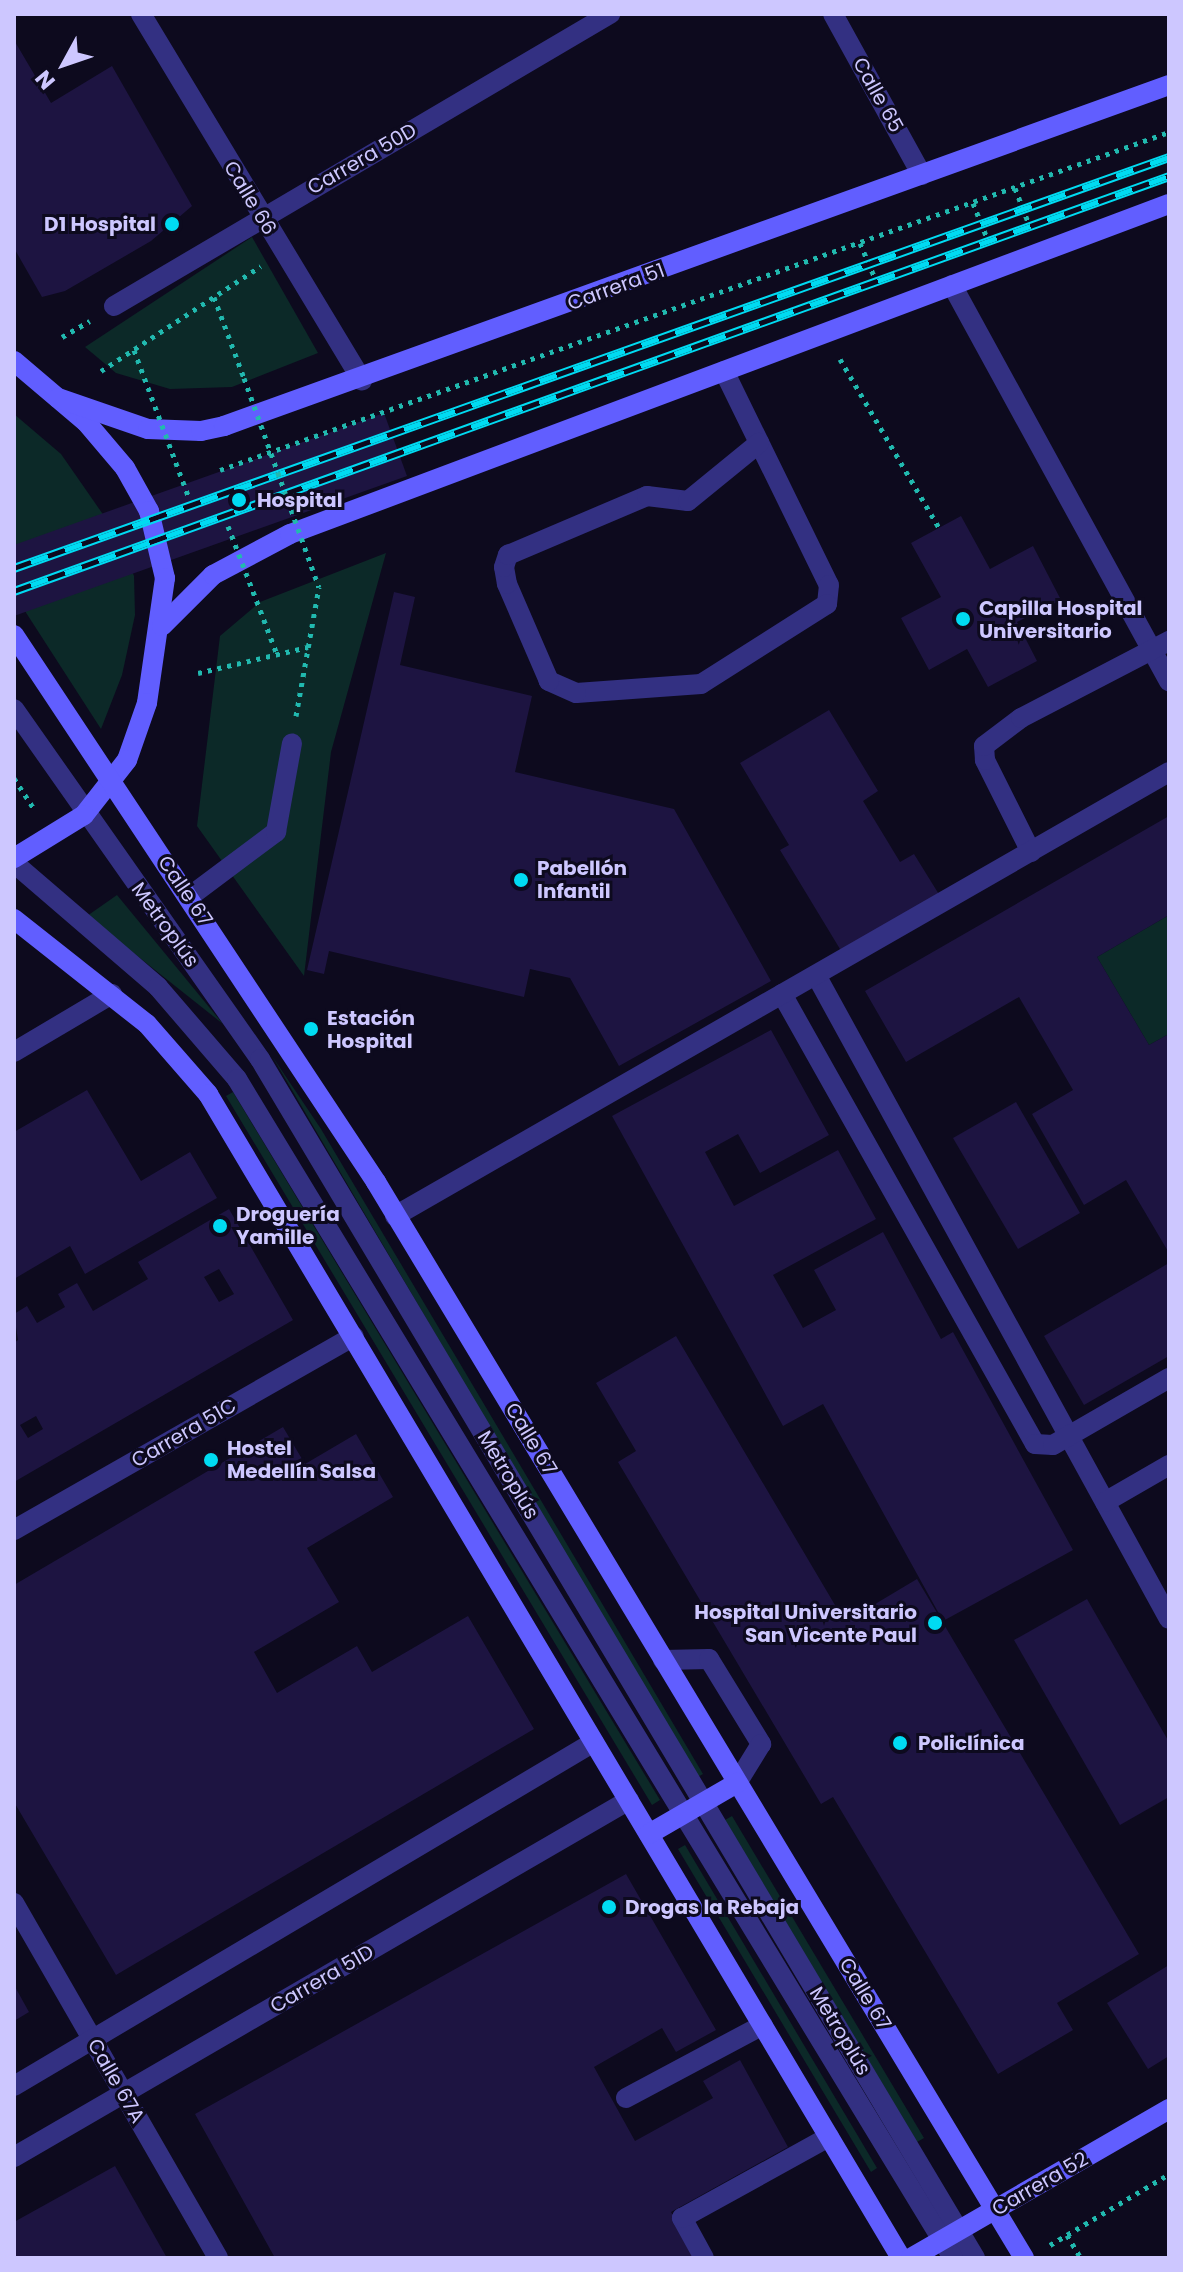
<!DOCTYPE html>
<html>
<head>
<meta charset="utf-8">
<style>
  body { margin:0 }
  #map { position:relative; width:1183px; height:2272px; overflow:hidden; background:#0d0a1e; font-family:Poppins,sans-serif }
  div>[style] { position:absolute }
  .green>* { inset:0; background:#0c2928 }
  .building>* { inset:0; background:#1d1441 }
  .path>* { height:5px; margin-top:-2.5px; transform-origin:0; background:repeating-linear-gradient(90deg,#21b9af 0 4px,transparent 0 10px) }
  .lane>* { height:20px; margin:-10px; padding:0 10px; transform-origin:10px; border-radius:10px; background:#333082 }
  .street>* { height:20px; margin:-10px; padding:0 10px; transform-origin:10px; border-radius:10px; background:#333082 }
  .secondary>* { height:20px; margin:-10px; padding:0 10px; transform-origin:10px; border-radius:10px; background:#615eff }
  .rail>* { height:9px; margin-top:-4.5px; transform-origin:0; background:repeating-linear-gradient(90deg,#0d0a1e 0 18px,#00dbf2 0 36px); box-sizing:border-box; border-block:2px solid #00dbf2 }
  .path-bridge>* { height:5px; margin-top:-2.5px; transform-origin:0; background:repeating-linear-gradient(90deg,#21b9af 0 4px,transparent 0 10px) }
  .dots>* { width:22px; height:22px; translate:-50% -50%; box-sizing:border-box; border:4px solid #0d0a1e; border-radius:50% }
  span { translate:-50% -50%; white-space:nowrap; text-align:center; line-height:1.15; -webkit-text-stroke:6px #0d0a1e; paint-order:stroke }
  .street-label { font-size:20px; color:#cdc7ff }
  .poi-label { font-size:20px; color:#cdc7ff; font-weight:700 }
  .right { translate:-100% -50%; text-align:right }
  .left { translate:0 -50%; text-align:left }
  .frame { position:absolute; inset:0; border:16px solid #cdc7ff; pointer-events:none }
  .north { position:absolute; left:24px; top:24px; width:80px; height:80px; -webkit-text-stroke:6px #0d0a1e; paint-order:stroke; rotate:230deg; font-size:22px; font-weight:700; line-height:32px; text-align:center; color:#cdc7ff }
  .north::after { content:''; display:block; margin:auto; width:28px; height:36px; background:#cdc7ff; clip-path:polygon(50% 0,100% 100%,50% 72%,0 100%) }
</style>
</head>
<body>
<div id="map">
  <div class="green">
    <i style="clip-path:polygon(252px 237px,318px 353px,232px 387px,170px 389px,116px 373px,85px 347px)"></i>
    <i style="clip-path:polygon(14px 414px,61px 454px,118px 536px,134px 576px,135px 615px,122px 675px,101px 729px,14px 594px)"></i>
    <i style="clip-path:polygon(386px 553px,331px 752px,304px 976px,197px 826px,220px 636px,260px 602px)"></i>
    <i style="clip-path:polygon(117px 895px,223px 1024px,87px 916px)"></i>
    <i style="clip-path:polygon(1169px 915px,1169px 1034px,1149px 1045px,1097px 957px)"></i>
    <i style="clip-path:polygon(272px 1056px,321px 1129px,703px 1774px,696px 1778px)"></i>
    <i style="clip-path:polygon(233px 1092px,660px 1800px,652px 1805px,226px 1096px)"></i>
    <i style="clip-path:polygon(732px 1816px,924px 2138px,917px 2142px,725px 1820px)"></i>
    <i style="clip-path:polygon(685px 1845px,877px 2168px,871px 2172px,678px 1849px)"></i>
  </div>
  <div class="building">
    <i style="clip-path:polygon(14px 40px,51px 103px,112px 66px,192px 206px,151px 241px,65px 291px,42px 297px,14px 248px)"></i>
    <i style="clip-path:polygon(384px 413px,407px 476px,14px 616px,14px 545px)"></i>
    <i style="clip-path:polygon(961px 516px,990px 569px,1033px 546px,1061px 600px,1017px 622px,1037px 661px,988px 687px,967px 649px,929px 670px,901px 618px,941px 597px,911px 543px)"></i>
    <i style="clip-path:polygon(394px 592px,415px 597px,400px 665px,532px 696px,515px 772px,674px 809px,771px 981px,619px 1066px,570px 978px,530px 969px,524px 997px,329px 951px,324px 974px,307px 970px)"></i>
    <i style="clip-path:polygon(829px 710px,878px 791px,863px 801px,900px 862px,914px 854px,940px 896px,843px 954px,780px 850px,789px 845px,740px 763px)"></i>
    <i style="clip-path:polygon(1169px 816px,1169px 915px,1097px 957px,1149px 1045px,1169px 1034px,1169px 1253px,1126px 1180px,1084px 1205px,1032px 1114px,1073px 1090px,1019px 997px,906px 1062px,865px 991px)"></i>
    <i style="clip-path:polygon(771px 1030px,829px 1135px,760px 1173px,738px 1134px,705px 1152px,734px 1206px,838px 1150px,876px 1219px,773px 1275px,803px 1328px,836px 1310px,814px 1270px,883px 1232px,941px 1339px,953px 1332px,1073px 1550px,943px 1621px,823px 1404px,783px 1426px,612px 1116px)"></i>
    <i style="clip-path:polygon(87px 1090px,141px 1181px,190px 1152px,217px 1198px,85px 1274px,70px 1246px,14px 1279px,14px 1132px)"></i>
    <i style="clip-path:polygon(1016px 1102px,1080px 1213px,1018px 1249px,953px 1138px)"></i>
    <i style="clip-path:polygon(evenodd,229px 1209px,293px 1320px,14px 1482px,14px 1343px,18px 1340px,14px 1314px,27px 1306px,37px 1323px,65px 1307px,58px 1294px,77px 1283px,93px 1311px,148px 1279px,138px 1262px,229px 1209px,219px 1269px,234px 1294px,219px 1302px,204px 1277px,219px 1269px,229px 1209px,36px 1416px,43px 1429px,28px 1438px,20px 1425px,36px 1416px)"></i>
    <i style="clip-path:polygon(1169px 1263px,1169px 1356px,1084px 1405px,1044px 1336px)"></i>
    <i style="clip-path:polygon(676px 1336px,845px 1622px,917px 1579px,1139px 1954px,1057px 2003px,1073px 2030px,998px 2074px,833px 1797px,821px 1804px,618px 1462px,636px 1451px,596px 1383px)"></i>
    <i style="clip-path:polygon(283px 1427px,305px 1464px,356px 1434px,393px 1497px,307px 1548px,339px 1602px,254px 1652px,277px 1693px,357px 1646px,372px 1672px,468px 1616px,534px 1729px,116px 1975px,14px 1802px,14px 1585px)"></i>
    <i style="clip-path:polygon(1087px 1599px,1169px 1742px,1169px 1797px,1120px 1825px,1014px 1640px)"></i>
    <i style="clip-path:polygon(626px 1874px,716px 2030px,676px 2052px,662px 2028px,594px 2067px,635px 2141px,713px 2098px,703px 2081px,740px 2060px,788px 2147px,671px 2212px,697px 2258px,275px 2258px,195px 2114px)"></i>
    <i style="clip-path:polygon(1169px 1965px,1169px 2056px,1148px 2069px,1107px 2003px)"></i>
    <i style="clip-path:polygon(14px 1985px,29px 2012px,14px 2021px)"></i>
    <i style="clip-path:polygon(115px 2166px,167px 2258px,14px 2258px,14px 2222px)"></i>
  </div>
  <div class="path">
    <i style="left:1015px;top:188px;width:42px;rotate:69deg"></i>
    <i style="left:973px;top:203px;width:43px;rotate:68.2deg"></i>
    <i style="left:860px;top:243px;width:43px;rotate:67deg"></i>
    <i style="left:214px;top:297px;width:86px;rotate:69.7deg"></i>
    <i style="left:62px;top:337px;width:32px;rotate:-30deg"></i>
    <i style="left:840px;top:359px;width:196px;rotate:59.6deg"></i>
    <i style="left:101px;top:371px;width:191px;rotate:-33.3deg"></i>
    <i style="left:220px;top:470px;width:1007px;rotate:-19.6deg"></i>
    <i style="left:198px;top:673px;width:113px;rotate:-13.3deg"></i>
    <i style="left:296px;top:716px;width:131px;rotate:-79.9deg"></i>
    <i style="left:14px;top:778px;width:38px;rotate:57deg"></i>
    <i style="left:1067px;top:2235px;width:27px;rotate:59deg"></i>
    <i style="left:1050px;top:2245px;width:139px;rotate:-30.8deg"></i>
  </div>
  <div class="lane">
    <i style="left:952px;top:285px;width:452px;rotate:61.3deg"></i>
    <i style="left:724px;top:371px;width:238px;rotate:63.9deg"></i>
    <i style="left:829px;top:585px;width:19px;rotate:96deg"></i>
    <i style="left:827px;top:604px;width:149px;rotate:147.6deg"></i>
    <i style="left:701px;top:684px;width:125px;rotate:175.9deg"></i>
    <i style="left:576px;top:693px;width:30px;rotate:-156deg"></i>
    <i style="left:549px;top:681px;width:106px;rotate:-113.4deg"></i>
    <i style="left:507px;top:584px;width:17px;rotate:-100deg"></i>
    <i style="left:504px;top:567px;width:13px;rotate:-72deg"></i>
    <i style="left:508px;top:555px;width:151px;rotate:-23deg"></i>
    <i style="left:647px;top:496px;width:41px;rotate:7deg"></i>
    <i style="left:688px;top:501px;width:92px;rotate:-39.2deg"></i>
    <i style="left:14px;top:709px;width:428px;rotate:54.9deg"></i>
    <i style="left:260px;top:1059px;width:1396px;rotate:59.19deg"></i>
    <i style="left:1031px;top:852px;width:103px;rotate:-116.6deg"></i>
    <i style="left:985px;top:760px;width:14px;rotate:-94deg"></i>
    <i style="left:984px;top:746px;width:46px;rotate:-37.1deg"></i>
    <i style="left:1021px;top:718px;width:167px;rotate:-27.5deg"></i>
    <i style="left:14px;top:863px;width:190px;rotate:40.7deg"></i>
    <i style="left:158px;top:987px;width:121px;rotate:49.3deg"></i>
    <i style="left:237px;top:1079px;width:1379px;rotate:58.73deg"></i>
    <i style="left:189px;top:897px;width:109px;rotate:-36.8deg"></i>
    <i style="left:276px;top:832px;width:90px;rotate:-79.8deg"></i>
    <i style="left:816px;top:975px;width:734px;rotate:61.27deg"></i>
    <i style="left:782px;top:994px;width:516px;rotate:60.65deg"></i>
    <i style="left:1035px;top:1444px;width:18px;rotate:3deg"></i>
    <i style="left:1053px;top:1445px;width:134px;rotate:-30deg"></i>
    <i style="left:395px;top:1216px;width:892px;rotate:-29.84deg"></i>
    <i style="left:1105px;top:1502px;width:74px;rotate:-30deg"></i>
    <i style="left:663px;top:1660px;width:46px;rotate:-1.2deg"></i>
    <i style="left:709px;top:1659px;width:100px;rotate:58.5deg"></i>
    <i style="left:761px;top:1744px;width:46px;rotate:121.6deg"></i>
    <i style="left:626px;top:2098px;width:155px;rotate:-28.1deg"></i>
    <i style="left:704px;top:2258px;width:46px;rotate:-118.8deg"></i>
    <i style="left:682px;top:2218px;width:168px;rotate:-28.9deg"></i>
  </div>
  <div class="street">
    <i style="left:141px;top:14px;width:428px;rotate:58.9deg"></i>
    <i style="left:833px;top:14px;width:184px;rotate:61.1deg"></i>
    <i style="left:114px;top:306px;width:576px;rotate:-30.49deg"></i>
    <i style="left:14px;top:1052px;width:114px;rotate:-30.6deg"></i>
    <i style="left:14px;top:1530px;width:391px;rotate:-29.7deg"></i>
    <i style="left:14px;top:1903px;width:409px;rotate:60.1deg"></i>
    <i style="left:14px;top:2086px;width:674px;rotate:-30.67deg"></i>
    <i style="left:14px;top:2157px;width:711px;rotate:-30.13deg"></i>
  </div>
  <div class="secondary">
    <i style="left:14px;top:361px;width:94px;rotate:40.3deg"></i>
    <i style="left:86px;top:422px;width:60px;rotate:49.7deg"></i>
    <i style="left:125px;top:468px;width:49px;rotate:60.8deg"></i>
    <i style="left:149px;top:511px;width:69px;rotate:76.6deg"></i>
    <i style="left:165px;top:578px;width:126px;rotate:98.2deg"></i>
    <i style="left:147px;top:703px;width:60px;rotate:109.3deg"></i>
    <i style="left:127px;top:760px;width:70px;rotate:128deg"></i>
    <i style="left:84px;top:815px;width:82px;rotate:148.4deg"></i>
    <i style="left:58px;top:398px;width:95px;rotate:19deg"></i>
    <i style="left:148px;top:429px;width:53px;rotate:2.2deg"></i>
    <i style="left:201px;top:431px;width:24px;rotate:-12deg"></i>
    <i style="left:224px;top:426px;width:1005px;rotate:-19.84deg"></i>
    <i style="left:162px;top:626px;width:72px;rotate:-45deg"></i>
    <i style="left:213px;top:575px;width:87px;rotate:-28deg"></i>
    <i style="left:290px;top:534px;width:939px;rotate:-20.58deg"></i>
    <i style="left:14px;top:635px;width:656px;rotate:56.5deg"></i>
    <i style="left:376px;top:1182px;width:1256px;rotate:58.94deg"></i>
    <i style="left:14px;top:919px;width:169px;rotate:38.3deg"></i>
    <i style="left:147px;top:1024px;width:93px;rotate:48.9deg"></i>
    <i style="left:208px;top:1094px;width:1355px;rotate:59.23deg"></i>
    <i style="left:649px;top:1834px;width:102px;rotate:-30.1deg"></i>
    <i style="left:911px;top:2258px;width:298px;rotate:-30deg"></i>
  </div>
  <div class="rail">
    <i style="left:14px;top:568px;width:1226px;rotate:-19.59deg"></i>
    <i style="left:14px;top:591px;width:1227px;rotate:-19.76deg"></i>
  </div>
  <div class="path-bridge">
    <i style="left:134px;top:350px;width:155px;rotate:69.6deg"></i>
    <i style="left:244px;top:378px;width:222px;rotate:70.3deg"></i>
    <i style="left:228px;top:526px;width:137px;rotate:69.1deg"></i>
  </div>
  <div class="dots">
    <i style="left:172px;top:224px;background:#00dbf2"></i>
    <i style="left:239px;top:500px;background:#00dbf2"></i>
    <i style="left:963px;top:619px;background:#00dbf2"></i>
    <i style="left:521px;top:880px;background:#00dbf2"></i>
    <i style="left:311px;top:1029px;background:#00dbf2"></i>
    <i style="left:220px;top:1226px;background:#00dbf2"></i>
    <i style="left:211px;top:1460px;background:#00dbf2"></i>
    <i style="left:935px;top:1623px;background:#00dbf2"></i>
    <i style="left:900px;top:1743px;background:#00dbf2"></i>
    <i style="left:609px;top:1907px;background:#00dbf2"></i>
  </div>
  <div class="street-label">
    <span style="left:878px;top:95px;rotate:61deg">Calle 65</span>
    <span style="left:362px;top:159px;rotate:-30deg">Carrera 50D</span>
    <span style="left:250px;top:198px;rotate:59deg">Calle 66</span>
    <span style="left:616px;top:287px;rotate:-20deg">Carrera 51</span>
    <span style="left:185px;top:891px;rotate:56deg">Calle 67</span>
    <span style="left:165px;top:925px;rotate:54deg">Metroplús</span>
    <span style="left:184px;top:1433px;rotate:-30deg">Carrera 51C</span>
    <span style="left:531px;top:1439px;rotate:59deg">Calle 67</span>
    <span style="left:508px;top:1475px;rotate:59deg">Metroplús</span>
    <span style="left:322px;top:1979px;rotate:-30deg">Carrera 51D</span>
    <span style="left:865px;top:1994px;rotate:59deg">Calle 67</span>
    <span style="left:840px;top:2031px;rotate:59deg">Metroplús</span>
    <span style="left:116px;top:2081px;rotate:60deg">Calle 67A</span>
    <span style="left:1040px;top:2184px;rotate:-30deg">Carrera 52</span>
  </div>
  <div class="poi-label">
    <span class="right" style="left:156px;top:224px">D1 Hospital</span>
    <span class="left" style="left:257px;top:500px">Hospital</span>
    <span class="left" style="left:979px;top:620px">Capilla Hospital<br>Universitario</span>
    <span class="left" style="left:537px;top:880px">Pabellón<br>Infantil</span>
    <span class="left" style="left:327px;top:1030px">Estación<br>Hospital</span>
    <span class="left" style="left:236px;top:1226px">Droguería<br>Yamille</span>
    <span class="left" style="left:227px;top:1460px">Hostel<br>Medellín Salsa</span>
    <span class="right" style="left:917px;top:1624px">Hospital Universitario<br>San Vicente Paul</span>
    <span class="left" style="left:918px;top:1743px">Policlínica</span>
    <span class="left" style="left:625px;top:1907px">Drogas la Rebaja</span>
  </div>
  <div class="frame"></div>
  <div class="north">N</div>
</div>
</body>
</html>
